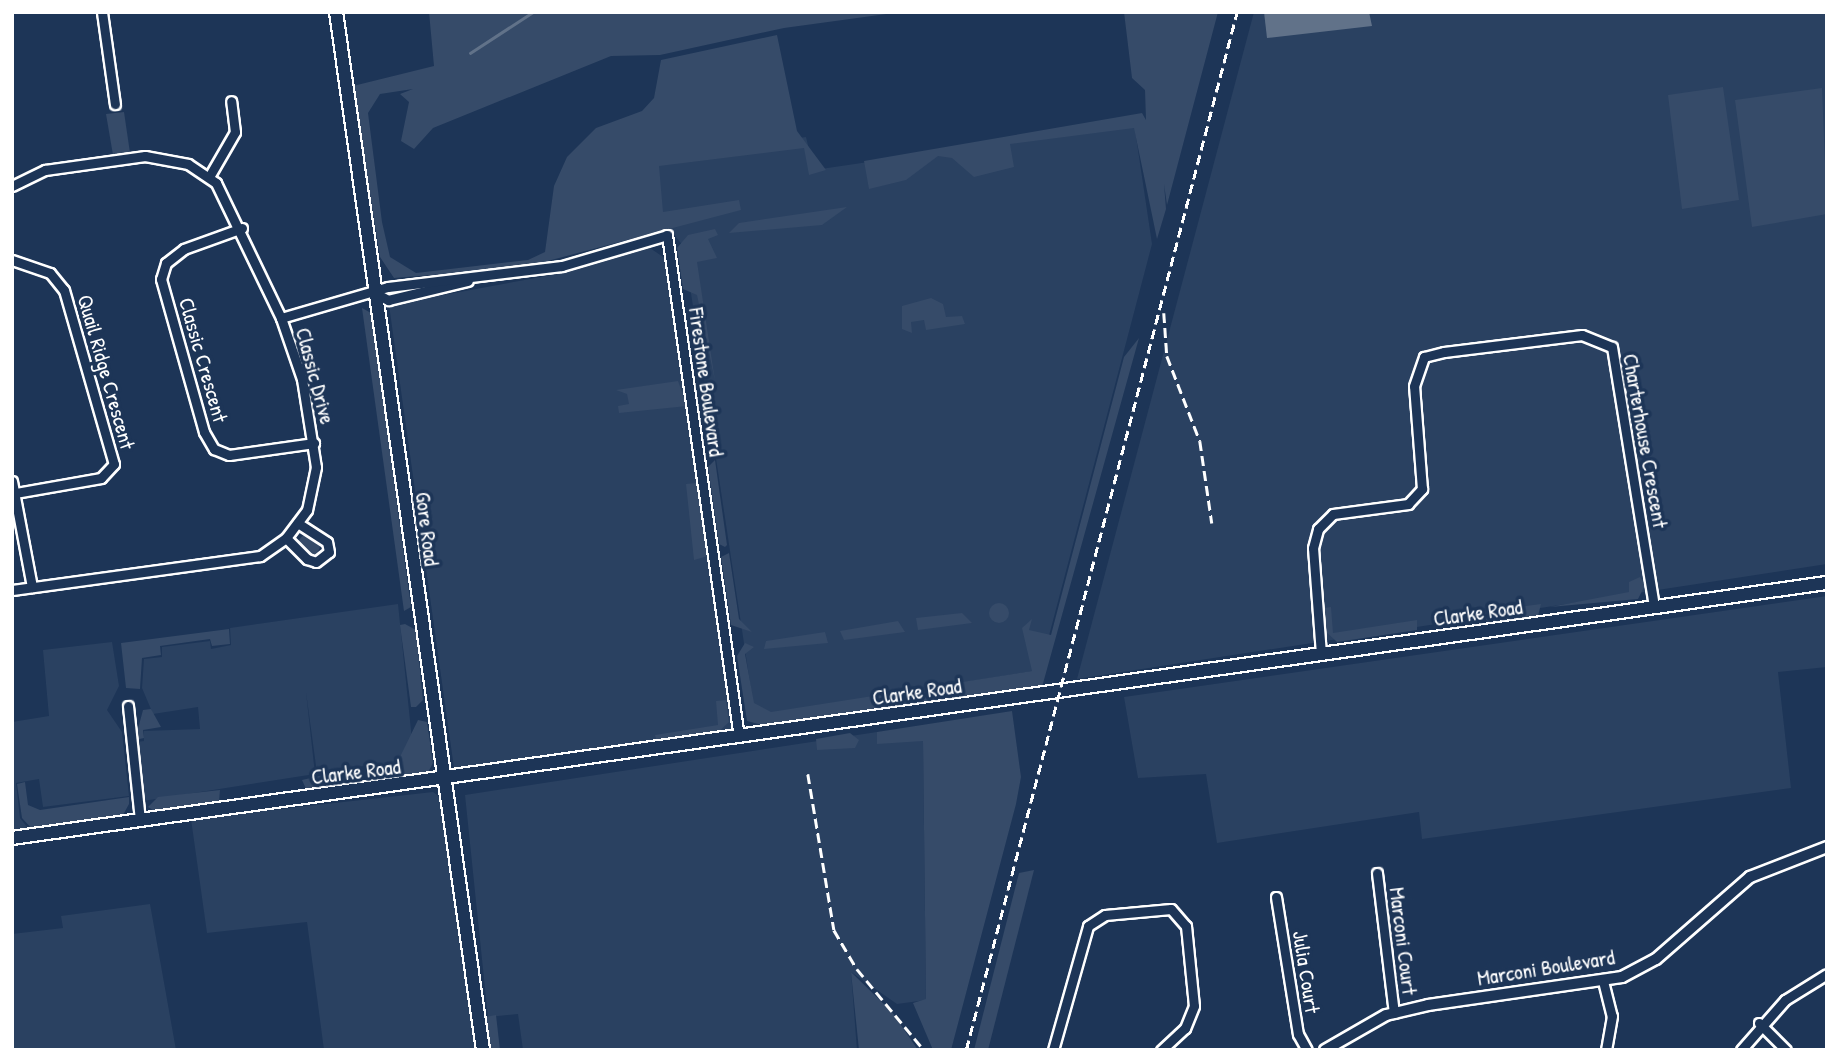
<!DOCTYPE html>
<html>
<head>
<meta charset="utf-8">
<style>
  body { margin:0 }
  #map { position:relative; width:1839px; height:1062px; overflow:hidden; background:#1d3557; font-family:"Patrick Hand",sans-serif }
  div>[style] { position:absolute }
  .built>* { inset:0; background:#2a4161 }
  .green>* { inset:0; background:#364b69 }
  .round { border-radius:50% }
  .water>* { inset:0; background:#617289 }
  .stream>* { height:2.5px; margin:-1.25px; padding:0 1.25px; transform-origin:1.25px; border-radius:1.25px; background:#617289 }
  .roads { filter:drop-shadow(2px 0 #fff) drop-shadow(-2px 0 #fff) drop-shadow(0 2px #fff) drop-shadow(0 -2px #fff) }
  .minor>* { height:9px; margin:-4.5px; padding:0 4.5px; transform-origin:4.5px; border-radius:4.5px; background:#1d3557 }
  .tertiary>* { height:10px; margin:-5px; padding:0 5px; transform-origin:5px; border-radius:5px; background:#1d3557 }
  .secondary>* { height:12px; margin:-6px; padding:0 6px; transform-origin:6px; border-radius:6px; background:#1d3557 }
  .rail>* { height:2.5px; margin-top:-1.25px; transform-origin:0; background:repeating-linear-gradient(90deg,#fff 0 10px,transparent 0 15px) }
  span { translate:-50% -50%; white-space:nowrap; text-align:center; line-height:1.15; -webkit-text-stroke:7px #1d3557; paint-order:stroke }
  .street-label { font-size:21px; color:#fff }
  .frame { position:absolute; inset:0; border:14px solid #fff; pointer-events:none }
</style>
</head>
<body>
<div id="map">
  <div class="built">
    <i style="clip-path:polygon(1254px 12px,1827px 12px,1827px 564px,1077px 679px)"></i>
    <i style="clip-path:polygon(1134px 123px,1152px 244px,1040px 670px,755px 716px,684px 247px,658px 215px,653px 157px,806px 137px,814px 170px)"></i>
    <i style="clip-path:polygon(650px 248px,666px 259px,733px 732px,454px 768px,389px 305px,563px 273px)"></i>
    <i style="clip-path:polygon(1827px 596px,1827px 667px,1778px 672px,1791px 788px,1422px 839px,1419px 812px,1217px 843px,1206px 774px,1138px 778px,1124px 697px)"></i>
    <i style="clip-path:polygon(398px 604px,412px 740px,398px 761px,317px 773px,306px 692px,315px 774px,143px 801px,136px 742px,144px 741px,144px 731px,200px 729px,198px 707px,153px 714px,142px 688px,144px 659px,162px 657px,162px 647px,210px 641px,211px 649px,231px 645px,230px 628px)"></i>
    <i style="clip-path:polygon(112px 642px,119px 686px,107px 710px,122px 732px,129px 796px,43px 807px,39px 779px,16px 783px,20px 818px,31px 832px,12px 834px,12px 722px,49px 716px,43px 650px)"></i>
    <i style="clip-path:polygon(877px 732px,923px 740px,926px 1000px,897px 1004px,851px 972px,857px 1050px,523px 1050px,518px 1014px,488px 1017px,465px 795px)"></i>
    <i style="clip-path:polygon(433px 792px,440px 797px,478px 1050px,324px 1050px,307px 922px,207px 933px,191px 819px)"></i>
    <i style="clip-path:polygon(150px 904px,176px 1050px,12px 1050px,12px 934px,63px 928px,61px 916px)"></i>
  </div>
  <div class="green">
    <i style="clip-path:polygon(429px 12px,901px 12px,784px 28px,660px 55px,611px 56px,433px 128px,414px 149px,401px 141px,409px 102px,400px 94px,413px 89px,380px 94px,368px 113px,382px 222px,390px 257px,416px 273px,528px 260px,545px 252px,554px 186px,567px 157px,596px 128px,642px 111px,654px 98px,661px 60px,777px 35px,797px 131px,826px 170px,809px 175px,804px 148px,659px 166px,663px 212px,739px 200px,741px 210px,521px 268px,394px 278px,380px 257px,353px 86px,434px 66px)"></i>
    <i style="clip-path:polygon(1124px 12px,1218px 12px,1167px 205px,1164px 184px,1166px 209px,1157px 239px,1134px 128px,1010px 144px,1014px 167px,974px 177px,952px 158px,938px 156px,906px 180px,869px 189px,864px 161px,1142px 113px,1146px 120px,1145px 90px,1132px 78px)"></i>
    <i style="clip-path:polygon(1723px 87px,1739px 200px,1682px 209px,1668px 95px)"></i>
    <i style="clip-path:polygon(1822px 88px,1827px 214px,1752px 227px,1735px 100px)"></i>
    <i style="clip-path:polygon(124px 112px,130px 153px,113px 155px,106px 114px)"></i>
    <i style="clip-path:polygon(847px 207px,822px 225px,729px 233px,739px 223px)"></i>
    <i style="clip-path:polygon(715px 229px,718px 235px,708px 239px,717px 258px,697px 262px,715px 381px,697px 295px,683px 289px,677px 248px,688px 235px)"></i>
    <i style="clip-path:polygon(931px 298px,943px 304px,946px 317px,962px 316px,965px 324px,926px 330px,924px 320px,911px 322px,912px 333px,902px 329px,902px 306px)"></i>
    <i style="clip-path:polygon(362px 308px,371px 313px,411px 607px,404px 611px)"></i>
    <i style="clip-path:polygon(690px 313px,694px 314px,701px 381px,696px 378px)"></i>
    <i style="clip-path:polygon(1139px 338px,1042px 687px,770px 727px,747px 721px,737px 656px,745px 643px,754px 647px,745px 654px,754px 703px,771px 712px,1032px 671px,1022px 628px,1032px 619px,1029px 630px,1051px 635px,1124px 357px)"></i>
    <i style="clip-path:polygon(678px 381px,687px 406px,619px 413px,618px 406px,629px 404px,627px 394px,616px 390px)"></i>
    <i style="clip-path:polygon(715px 460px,727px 545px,725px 547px,719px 544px,708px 467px)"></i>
    <i style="clip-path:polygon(697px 483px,708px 556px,694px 560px,686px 484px)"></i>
    <i class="round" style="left:298px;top:534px;width:22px;height:22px"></i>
    <i style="clip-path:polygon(729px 553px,739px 619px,752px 632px,731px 625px,721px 557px)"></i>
    <i style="clip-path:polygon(1640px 577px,1645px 585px,1638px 599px,1550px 607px,1629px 592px,1629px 582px)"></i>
    <i class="round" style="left:989px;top:603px;width:20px;height:20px"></i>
    <i style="clip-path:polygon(1541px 604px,1538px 616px,1488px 622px,1480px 612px)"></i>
    <i style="clip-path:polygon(1331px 607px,1333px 633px,1417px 620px,1417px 630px,1337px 642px,1324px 630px,1324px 608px)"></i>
    <i style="clip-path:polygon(962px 613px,972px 623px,918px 630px,916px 618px)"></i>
    <i style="clip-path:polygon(898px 621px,905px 632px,844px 640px,840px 631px)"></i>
    <i style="clip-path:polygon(405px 624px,416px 630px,423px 700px,416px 707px,411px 707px,400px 625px)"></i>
    <i style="clip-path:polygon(229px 629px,230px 644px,212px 646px,210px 639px,160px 646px,161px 655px,142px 658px,140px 689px,126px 688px,121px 643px)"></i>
    <i style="clip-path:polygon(825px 632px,828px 643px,764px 649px,766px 641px)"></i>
    <i style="clip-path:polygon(726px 700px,729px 722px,716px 734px,657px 742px,655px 735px,718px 725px,716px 701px)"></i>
    <i style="clip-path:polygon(151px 709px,161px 727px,143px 730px,144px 738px,135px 740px,143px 710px)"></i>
    <i style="clip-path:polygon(1012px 711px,1021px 777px,1016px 804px,951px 1050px,933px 1050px,913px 1003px,926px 999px,923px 741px,877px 744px,877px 732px)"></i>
    <i style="clip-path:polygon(418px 720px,427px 722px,433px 763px,426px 776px,375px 780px,371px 765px,398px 761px)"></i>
    <i style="clip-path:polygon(850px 733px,859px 740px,855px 748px,817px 750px,816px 739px)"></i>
    <i style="clip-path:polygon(359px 767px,358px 783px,307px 791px,302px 780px)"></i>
    <i style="clip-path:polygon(25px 782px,28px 805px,40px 810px,129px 797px,129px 804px,123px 815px,33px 830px,22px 818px,17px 784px)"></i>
    <i style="clip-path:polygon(220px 790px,219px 802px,156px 812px,148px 807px,158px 797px)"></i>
    <i style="clip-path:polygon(1034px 870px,988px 1050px,974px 1050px,1019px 873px)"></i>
    <i style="clip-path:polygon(851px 972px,892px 1012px,918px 1050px,859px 1050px)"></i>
    <i style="clip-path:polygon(496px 1015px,500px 1050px,489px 1050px,485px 1017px)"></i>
  </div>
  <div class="water">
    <i style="clip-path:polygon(1264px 12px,1369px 12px,1372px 26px,1267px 38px)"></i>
  </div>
  <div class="stream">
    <i style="left:470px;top:53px;width:75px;rotate:-33.1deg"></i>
  </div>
  <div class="roads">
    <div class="minor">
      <i style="left:102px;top:12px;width:93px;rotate:82deg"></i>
      <i style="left:209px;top:177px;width:52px;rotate:-60deg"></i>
      <i style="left:235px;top:132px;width:31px;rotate:-97deg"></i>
      <i style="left:12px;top:186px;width:37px;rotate:-26deg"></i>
      <i style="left:45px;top:170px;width:101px;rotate:-8deg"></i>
      <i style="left:145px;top:156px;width:44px;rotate:10.5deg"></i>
      <i style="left:188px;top:164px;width:34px;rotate:34deg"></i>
      <i style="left:216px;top:183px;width:150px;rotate:64.3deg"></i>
      <i style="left:281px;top:318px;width:65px;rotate:71deg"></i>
      <i style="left:302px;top:379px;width:89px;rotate:81deg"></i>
      <i style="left:316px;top:467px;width:44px;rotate:101.8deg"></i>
      <i style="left:307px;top:510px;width:35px;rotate:127deg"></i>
      <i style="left:286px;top:538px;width:32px;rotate:145deg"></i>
      <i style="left:260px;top:556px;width:250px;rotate:172.2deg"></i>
      <i style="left:242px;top:228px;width:62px;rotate:160.1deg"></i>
      <i style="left:184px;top:249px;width:23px;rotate:142deg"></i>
      <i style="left:166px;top:263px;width:17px;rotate:107deg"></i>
      <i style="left:161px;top:279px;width:159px;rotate:74.3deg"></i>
      <i style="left:204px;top:432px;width:20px;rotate:60deg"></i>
      <i style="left:214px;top:449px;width:16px;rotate:22deg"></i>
      <i style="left:229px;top:455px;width:86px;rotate:-8deg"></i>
      <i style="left:12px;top:260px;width:40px;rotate:18.9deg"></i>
      <i style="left:50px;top:273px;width:22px;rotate:51deg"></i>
      <i style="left:64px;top:290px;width:181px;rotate:74deg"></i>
      <i style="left:114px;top:464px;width:19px;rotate:133deg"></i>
      <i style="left:101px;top:478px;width:86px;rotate:170deg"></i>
      <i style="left:377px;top:294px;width:13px;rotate:29deg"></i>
      <i style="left:388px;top:300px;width:82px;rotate:-13.4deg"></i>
      <i style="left:281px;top:318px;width:111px;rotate:-16.2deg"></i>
      <i style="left:388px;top:287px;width:175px;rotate:-6.9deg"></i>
      <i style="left:562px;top:266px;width:109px;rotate:-16.4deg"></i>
      <i style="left:667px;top:235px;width:507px;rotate:81.84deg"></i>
      <i style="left:12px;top:481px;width:108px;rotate:79.3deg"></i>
      <i style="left:286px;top:538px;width:30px;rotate:45deg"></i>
      <i style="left:307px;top:559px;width:9px;rotate:18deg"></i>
      <i style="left:316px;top:562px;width:16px;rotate:-38deg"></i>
      <i style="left:329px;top:552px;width:10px;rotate:-101deg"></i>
      <i style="left:327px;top:542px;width:35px;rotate:-147deg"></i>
      <i style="left:1321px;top:654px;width:106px;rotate:-94.3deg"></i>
      <i style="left:1313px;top:548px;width:20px;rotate:-75deg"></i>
      <i style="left:1318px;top:529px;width:21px;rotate:-45deg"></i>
      <i style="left:1333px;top:514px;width:76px;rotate:-7.6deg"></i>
      <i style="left:1408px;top:504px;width:21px;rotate:-47deg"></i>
      <i style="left:1422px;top:489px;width:103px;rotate:-94.4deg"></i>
      <i style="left:1414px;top:386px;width:31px;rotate:-71deg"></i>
      <i style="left:1424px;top:357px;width:21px;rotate:-14deg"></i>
      <i style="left:1444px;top:352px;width:139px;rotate:-7deg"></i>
      <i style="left:1582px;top:335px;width:32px;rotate:22deg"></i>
      <i style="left:1612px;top:347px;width:263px;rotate:80.8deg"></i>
      <i style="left:128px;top:706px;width:115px;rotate:84deg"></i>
      <i style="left:1377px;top:873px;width:141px;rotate:83.1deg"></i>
      <i style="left:1276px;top:897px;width:139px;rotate:80.9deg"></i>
      <i style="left:1298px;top:1034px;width:18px;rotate:61deg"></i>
      <i style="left:1603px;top:981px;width:36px;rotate:76deg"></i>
      <i style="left:1612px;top:1016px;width:35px;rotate:100deg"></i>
      <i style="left:1759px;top:1023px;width:38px;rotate:45deg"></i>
      <i style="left:1053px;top:1050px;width:129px;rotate:-74.2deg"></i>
      <i style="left:1088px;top:926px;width:20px;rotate:-33deg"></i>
      <i style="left:1105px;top:915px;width:66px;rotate:-5.2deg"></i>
      <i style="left:1171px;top:909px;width:23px;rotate:49deg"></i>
      <i style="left:1186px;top:926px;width:80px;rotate:84.3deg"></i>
      <i style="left:1194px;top:1006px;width:24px;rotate:112deg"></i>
      <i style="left:1185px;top:1028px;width:33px;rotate:137deg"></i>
      <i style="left:1741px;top:1050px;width:67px;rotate:-48.7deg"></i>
      <i style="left:1785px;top:1000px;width:49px;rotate:-31.8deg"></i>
    </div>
    <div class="tertiary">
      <i style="left:1325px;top:1050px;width:70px;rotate:-29.8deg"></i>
      <i style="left:1386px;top:1015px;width:43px;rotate:-13.4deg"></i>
      <i style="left:1428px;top:1005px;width:196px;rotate:-8.2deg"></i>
      <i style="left:1622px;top:977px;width:38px;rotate:-28deg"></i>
      <i style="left:1656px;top:959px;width:125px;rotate:-41.1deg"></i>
      <i style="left:1750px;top:877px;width:83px;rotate:-21.3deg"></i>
    </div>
    <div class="secondary">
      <i style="left:336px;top:12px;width:1048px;rotate:81.94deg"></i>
      <i style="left:12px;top:838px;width:1833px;rotate:-8deg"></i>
    </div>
  </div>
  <div class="rail">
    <i style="left:1164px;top:313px;width:43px;rotate:86deg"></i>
    <i style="left:1167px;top:356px;width:91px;rotate:68.8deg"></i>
    <i style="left:1200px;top:441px;width:83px;rotate:81.7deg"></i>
    <i style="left:808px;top:774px;width:158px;rotate:80.5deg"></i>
    <i style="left:834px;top:930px;width:45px;rotate:59.5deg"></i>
    <i style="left:857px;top:969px;width:105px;rotate:50.4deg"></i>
    <i style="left:966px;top:1050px;width:1073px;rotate:-75.37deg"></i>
  </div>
  <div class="street-label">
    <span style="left:203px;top:360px;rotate:74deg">Classic Crescent</span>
    <span style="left:106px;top:372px;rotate:74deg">Quail Ridge Crescent</span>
    <span style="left:315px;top:376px;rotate:75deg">Classic Drive</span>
    <span style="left:706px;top:382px;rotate:82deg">Firestone Boulevard</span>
    <span style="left:1645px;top:441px;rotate:80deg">Charterhouse Crescent</span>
    <span style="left:427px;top:529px;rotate:83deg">Gore Road</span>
    <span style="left:1478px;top:613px;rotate:-8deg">Clarke Road</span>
    <span style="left:917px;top:692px;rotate:-8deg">Clarke Road</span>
    <span style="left:356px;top:772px;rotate:-7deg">Clarke Road</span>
    <span style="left:1403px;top:941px;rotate:83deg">Marconi Court</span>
    <span style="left:1546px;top:968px;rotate:-9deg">Marconi Boulevard</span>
    <span style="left:1306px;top:972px;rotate:81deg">Julia Court</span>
  </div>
  <div class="frame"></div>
</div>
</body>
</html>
